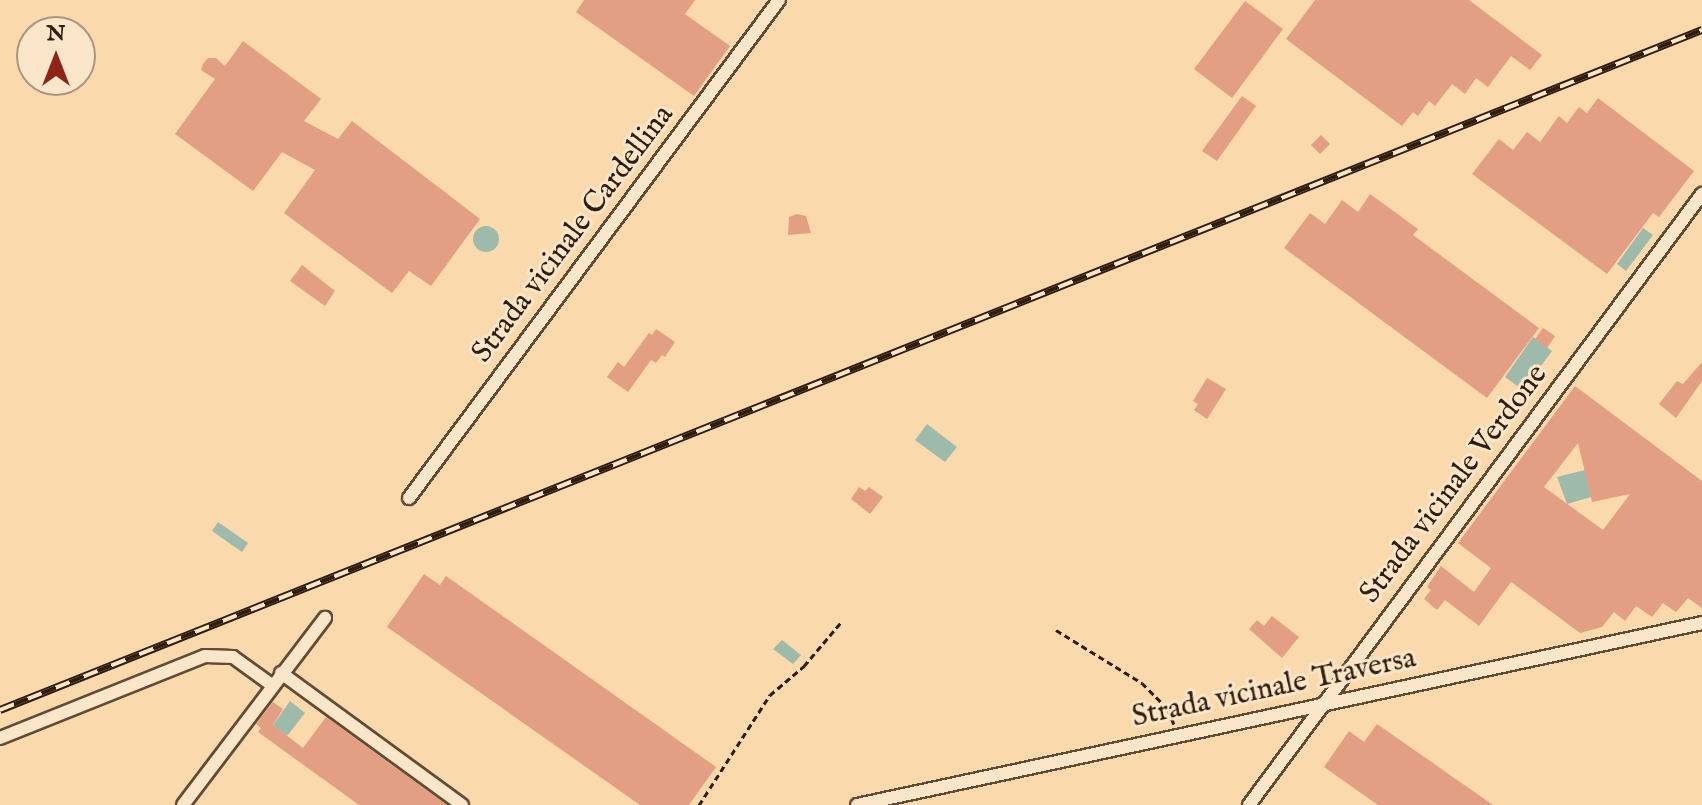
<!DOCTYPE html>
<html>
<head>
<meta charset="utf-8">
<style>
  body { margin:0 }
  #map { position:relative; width:1702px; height:805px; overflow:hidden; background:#fad9ad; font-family:"IM FELL English",serif }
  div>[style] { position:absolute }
  .water>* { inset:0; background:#9ebaaa }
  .round { border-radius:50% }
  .building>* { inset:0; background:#e39f83 }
  .path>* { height:3px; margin-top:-1.5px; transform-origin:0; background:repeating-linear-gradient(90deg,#2f1c0d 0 6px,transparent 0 10px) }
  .roads { filter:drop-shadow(2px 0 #624b35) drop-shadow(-2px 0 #624b35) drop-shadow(0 2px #624b35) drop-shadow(0 -2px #624b35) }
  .minor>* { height:12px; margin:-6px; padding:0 6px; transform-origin:6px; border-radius:6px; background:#fce6ca }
  .rail>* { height:8px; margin-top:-4px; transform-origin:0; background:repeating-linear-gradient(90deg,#fce6ca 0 15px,#2f1c0d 0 30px); box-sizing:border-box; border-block:2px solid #2f1c0d }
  span { translate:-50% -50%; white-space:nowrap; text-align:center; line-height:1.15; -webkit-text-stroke:6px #fce6ca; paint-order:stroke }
  .street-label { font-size:30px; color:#2f1c0d }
  .north { position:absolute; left:16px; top:16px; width:80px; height:80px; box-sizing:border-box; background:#fce6ca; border:2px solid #aa957e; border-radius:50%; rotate:0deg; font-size:22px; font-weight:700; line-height:32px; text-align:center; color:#2f1c0d }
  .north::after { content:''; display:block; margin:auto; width:28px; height:36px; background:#8f2418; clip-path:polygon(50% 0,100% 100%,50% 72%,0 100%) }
</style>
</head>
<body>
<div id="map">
  <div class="water">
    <i class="round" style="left:473px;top:226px;width:26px;height:26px"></i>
    <i style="clip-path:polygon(1643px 228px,1653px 235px,1626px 271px,1617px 264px)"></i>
    <i style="clip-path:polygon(1533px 337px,1552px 351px,1523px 390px,1505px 377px)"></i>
    <i style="clip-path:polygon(927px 424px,957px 447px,945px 462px,915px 440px)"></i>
    <i style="clip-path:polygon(1585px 470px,1591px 497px,1567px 504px,1557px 477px)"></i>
    <i style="clip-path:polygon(218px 522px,248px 543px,242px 552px,212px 531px)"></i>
    <i style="clip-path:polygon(782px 640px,801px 655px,793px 664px,773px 649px)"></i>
    <i style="clip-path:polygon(290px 701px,305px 713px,287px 736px,273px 725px)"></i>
  </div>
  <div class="building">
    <i style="clip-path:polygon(584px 0,695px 0,685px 14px,730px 46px,694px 96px,576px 12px)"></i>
    <i style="clip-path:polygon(1315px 0,1469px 0,1542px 55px,1530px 70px,1511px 56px,1488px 87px,1476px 78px,1465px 94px,1452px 84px,1435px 106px,1429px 101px,1418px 116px,1413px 112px,1402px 126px,1286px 39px)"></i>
    <i style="clip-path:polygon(1245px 1px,1283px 29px,1232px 98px,1194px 69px)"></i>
    <i style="clip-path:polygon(243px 41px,321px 99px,304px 121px,338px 139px,352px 121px,480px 219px,431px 286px,409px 271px,392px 293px,284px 213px,315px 170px,282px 152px,253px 191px,175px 134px,215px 79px,201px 70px,203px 64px,208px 58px,216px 58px,225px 66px)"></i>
    <i style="clip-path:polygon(1242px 96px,1256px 106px,1217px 161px,1202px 151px)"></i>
    <i style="clip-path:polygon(1598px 98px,1694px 171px,1659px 217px,1653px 213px,1607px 274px,1472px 174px,1499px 139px,1513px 150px,1527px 132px,1540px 142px,1559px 116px,1567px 123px,1579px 107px,1587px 113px)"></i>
    <i style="clip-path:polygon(1321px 135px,1330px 144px,1320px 154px,1311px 145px)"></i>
    <i style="clip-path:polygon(1370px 194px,1418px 229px,1413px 235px,1539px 328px,1487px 398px,1284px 248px,1310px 213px,1325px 224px,1342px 200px,1358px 212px)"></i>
    <i style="clip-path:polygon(797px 214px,806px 216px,811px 233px,788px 235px,789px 217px)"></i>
    <i style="clip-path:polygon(302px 265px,335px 291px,325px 306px,290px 281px)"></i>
    <i style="clip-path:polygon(1543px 328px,1555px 336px,1547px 348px,1535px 339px)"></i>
    <i style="clip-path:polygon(656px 329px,675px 342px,665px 357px,662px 355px,656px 363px,651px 360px,628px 392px,607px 377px,618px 362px,624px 367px,649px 333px,652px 335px)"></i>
    <i style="clip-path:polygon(1702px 362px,1702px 381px,1676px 418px,1659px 404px,1677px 381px,1683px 384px)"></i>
    <i style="clip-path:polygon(1207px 378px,1226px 389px,1207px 419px,1194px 410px,1198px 404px,1193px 401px)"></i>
    <i style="clip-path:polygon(evenodd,1575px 386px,1702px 481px,1702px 608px,1688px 598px,1676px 612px,1663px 603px,1652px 617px,1636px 606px,1625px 621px,1614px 612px,1602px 627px,1580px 633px,1511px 582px,1479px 626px,1445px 600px,1437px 610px,1424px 599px,1431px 590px,1427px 587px,1441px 566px,1474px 592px,1491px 568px,1458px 543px,1575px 386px,1578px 443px,1592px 502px,1630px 494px,1603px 530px,1544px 487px,1578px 443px)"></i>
    <i style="clip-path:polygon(859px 487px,865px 491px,869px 487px,883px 497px,870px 514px,851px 499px)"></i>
    <i style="clip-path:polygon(424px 574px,440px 585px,446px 576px,716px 767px,689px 805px,640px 805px,387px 627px)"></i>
    <i style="clip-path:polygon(1272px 616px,1299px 637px,1282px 658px,1249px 629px,1257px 620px,1264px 626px)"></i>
    <i style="clip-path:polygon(273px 702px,283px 709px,273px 725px,303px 748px,326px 717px,447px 805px,359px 805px,258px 732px,261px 728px,256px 724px)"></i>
    <i style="clip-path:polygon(1377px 724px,1493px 805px,1378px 805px,1324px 767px,1349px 731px,1364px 742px)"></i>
  </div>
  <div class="path">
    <i style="left:1056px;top:630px;width:101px;rotate:31.6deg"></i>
    <i style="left:1142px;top:683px;width:37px;rotate:45deg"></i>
    <i style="left:1168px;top:709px;width:17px;rotate:69deg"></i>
    <i style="left:699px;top:805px;width:131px;rotate:-57.2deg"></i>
    <i style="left:770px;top:695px;width:45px;rotate:-40.5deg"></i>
    <i style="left:804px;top:666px;width:59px;rotate:-49.8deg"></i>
  </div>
  <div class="roads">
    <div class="minor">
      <i style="left:409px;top:498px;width:620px;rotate:-53.39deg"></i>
      <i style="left:281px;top:673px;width:224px;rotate:36.1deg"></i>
      <i style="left:0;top:738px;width:221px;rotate:-21.8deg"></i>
      <i style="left:205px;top:656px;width:28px;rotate:2deg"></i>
      <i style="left:233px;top:657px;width:48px;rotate:35.7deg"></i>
      <i style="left:183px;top:805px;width:235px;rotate:-52.8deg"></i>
      <i style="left:857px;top:805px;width:864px;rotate:-12.15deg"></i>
      <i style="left:1249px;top:805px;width:761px;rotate:-53.45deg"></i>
    </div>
  </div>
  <div class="rail">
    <i style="left:0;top:710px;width:1833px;rotate:-21.78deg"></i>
  </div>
  <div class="street-label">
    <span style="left:573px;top:234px;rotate:-53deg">Strada vicinale Cardellina</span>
    <span style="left:1454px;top:484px;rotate:-53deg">Strada vicinale Verdone</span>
    <span style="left:1274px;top:688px;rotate:-12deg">Strada vicinale Traversa</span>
  </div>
  <div class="north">N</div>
</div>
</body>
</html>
